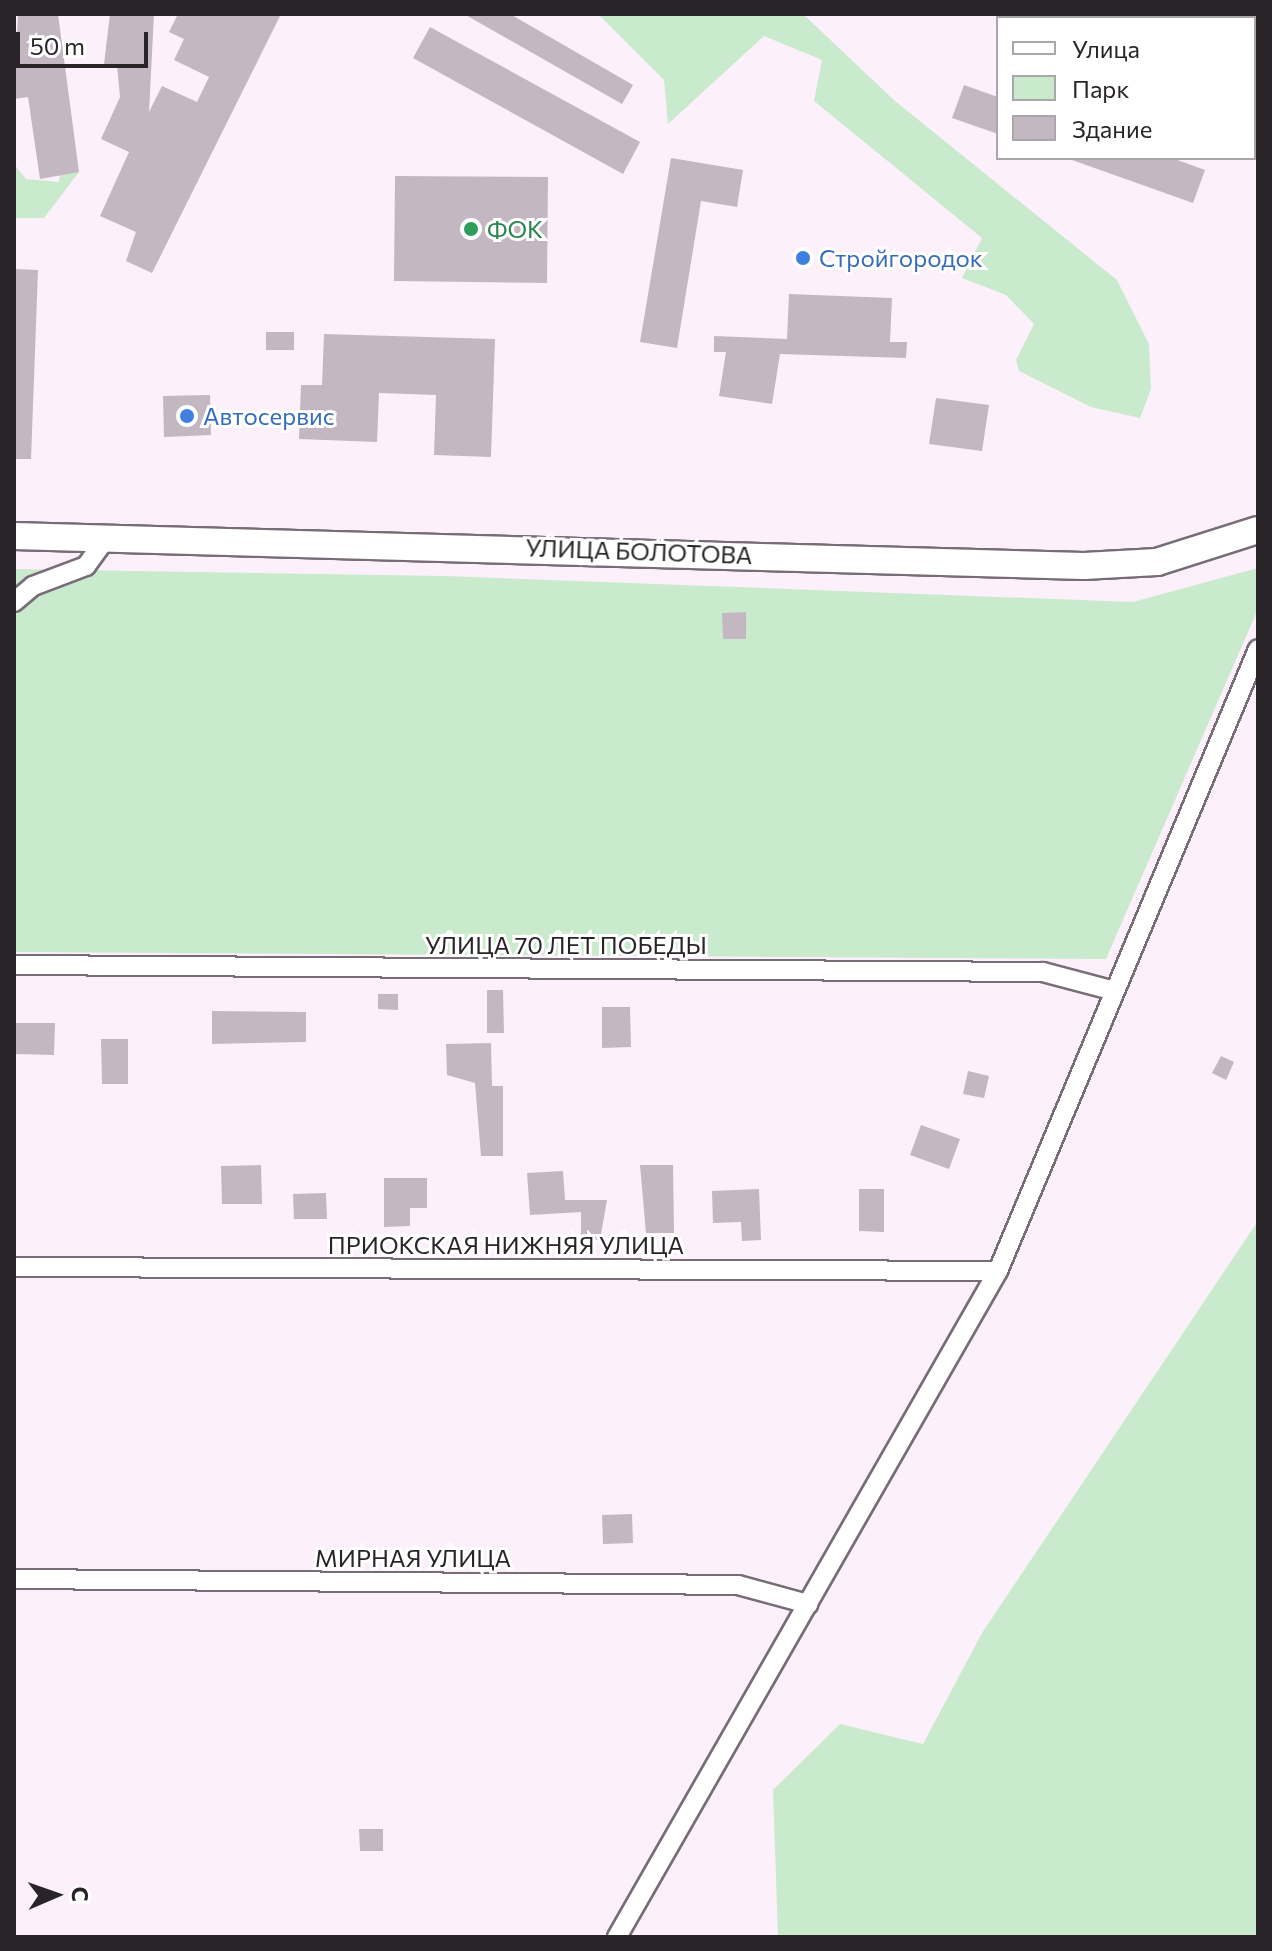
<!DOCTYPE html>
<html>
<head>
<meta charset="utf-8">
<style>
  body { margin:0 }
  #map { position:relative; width:1272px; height:1951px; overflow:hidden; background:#fcf0fb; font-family:Commissioner,sans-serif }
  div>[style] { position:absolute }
  .green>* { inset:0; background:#caeacd }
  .building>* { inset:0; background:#c3b7c2 }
  .roads { filter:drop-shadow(2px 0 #786d77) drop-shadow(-2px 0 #786d77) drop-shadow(0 2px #786d77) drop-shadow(0 -2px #786d77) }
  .street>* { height:18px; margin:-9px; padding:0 9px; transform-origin:9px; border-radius:9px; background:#fff }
  .secondary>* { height:26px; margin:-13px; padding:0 13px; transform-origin:13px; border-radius:13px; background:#fff }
  .dots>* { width:22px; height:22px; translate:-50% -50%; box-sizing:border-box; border:4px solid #fff; border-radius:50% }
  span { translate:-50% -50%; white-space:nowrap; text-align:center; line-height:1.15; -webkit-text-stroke:6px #fff; paint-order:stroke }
  .leisure-label { font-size:24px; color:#27864d }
  .left { translate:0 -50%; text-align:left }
  .shop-label { font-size:24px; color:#366cbe }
  .street-label { font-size:24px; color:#292428 }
  .frame { position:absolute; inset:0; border:16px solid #292428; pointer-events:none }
  .legend { position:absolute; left:996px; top:16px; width:260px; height:144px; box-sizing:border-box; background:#fff; border:2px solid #a9a7a9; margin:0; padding:10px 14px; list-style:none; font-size:24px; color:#292428 }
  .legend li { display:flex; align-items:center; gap:16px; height:40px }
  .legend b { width:40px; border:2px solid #a9a7a9 }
  .north { position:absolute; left:16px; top:1855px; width:80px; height:80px; -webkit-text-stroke:6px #fff; paint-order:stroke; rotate:88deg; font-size:22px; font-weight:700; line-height:32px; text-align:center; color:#292428 }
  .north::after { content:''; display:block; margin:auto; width:28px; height:36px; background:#292428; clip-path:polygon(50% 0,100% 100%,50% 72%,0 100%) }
  .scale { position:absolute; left:16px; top:32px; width:132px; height:36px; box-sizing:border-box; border:4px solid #292428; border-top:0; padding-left:10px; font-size:24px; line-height:28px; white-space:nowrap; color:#292428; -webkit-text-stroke:6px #fff; paint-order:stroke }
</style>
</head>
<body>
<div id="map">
  <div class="green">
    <i style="clip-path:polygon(598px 14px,803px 14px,895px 101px,1117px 280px,1149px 344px,1151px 389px,1140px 418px,1091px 407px,1019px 371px,1016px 360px,1034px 324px,1006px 295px,962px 278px,982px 238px,814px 101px,822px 60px,764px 36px,668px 124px,664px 80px)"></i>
    <i style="clip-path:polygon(66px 129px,79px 172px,44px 218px,14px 218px,14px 164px,26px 179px,59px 182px)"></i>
    <i style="clip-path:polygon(1258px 568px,1258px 609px,1106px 959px,14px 952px,14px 569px,445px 576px,1133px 602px)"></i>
    <i style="clip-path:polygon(1258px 1221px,1258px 1937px,778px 1937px,773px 1790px,840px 1724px,923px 1744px,982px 1633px)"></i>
  </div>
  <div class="building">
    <i style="clip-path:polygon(18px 14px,58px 14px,79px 172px,40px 179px,28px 97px,14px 99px)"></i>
    <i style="clip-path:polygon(110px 14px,154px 14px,149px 112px,162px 86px,197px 102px,209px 77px,174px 60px,184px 39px,169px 32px,178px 14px,281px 14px,152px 273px,126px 261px,136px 232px,100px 216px,129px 152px,101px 139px,120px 97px,117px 65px,104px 64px)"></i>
    <i style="clip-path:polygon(464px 14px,510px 14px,633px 85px,622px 104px)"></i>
    <i style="clip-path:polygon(430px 27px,640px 142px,623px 174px,413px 58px)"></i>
    <i style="clip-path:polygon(964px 85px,998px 97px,998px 134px,952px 118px)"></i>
    <i style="clip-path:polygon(671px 158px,743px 170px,737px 207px,701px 201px,677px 348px,640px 342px)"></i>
    <i style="clip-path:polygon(1172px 158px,1205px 170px,1193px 203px,1072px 160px)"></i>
    <i style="clip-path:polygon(395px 176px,548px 177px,547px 283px,394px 281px)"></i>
    <i style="clip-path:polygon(14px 269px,38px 270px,31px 459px,14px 459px)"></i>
    <i style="clip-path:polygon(789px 294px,892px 298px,890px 342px,907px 342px,906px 358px,780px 354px,772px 404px,719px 396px,726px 352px,714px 352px,714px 336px,787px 339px)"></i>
    <i style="clip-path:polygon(266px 332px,294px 332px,294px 350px,266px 350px)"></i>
    <i style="clip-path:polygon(324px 334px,495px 339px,491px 457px,434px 455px,436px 395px,379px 393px,377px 442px,299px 439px,301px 385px,322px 385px)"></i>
    <i style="clip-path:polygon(210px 395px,211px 435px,164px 437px,163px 396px)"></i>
    <i style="clip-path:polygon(936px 398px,989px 405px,982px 451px,929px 444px)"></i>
    <i style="clip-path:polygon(746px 612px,746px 639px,723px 639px,722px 613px)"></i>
    <i style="clip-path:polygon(487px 990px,503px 990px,504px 1033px,487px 1033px)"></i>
    <i style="clip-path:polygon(378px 994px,398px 994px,398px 1010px,378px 1009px)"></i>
    <i style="clip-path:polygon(602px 1007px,630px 1007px,631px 1047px,602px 1048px)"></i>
    <i style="clip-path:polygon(212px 1011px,306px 1012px,306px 1042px,212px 1044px)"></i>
    <i style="clip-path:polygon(16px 1023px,55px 1023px,54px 1055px,15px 1054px)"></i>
    <i style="clip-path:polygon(101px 1039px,128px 1039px,128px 1084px,102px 1084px)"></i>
    <i style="clip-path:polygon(491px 1043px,492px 1086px,503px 1086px,503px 1156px,481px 1156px,475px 1083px,447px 1075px,446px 1044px)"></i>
    <i style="clip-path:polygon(1221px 1056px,1234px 1062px,1226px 1080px,1212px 1073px)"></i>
    <i style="clip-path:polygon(968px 1071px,989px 1076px,984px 1098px,963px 1094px)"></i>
    <i style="clip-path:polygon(921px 1125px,960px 1139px,949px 1169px,910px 1155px)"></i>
    <i style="clip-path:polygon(261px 1165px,262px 1204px,222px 1204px,221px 1166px)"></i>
    <i style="clip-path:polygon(640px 1165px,673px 1165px,674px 1233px,646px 1233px)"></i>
    <i style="clip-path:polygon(563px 1171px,565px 1200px,607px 1200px,600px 1240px,581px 1241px,581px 1212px,530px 1215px,527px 1173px)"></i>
    <i style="clip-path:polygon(384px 1178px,427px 1178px,427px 1208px,410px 1208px,410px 1226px,384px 1227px)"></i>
    <i style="clip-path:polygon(759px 1189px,761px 1240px,742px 1241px,741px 1222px,713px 1223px,712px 1191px)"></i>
    <i style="clip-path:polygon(859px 1189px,884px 1189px,884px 1232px,859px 1231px)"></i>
    <i style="clip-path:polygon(326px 1193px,327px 1219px,294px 1219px,293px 1194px)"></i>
    <i style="clip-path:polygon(632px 1514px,633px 1543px,603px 1544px,602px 1515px)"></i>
    <i style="clip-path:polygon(359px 1829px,383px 1829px,383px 1851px,360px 1851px)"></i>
  </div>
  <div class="roads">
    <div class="street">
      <i style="left:14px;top:602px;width:25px;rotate:-40deg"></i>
      <i style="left:33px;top:586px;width:57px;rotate:-20.7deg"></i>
      <i style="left:86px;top:566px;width:36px;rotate:-54deg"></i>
      <i style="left:14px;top:965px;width:1029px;rotate:0.39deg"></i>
      <i style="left:1043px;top:972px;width:74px;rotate:14.8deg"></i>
      <i style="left:14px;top:1267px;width:984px;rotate:0.23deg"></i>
      <i style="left:14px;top:1579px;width:724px;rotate:0.47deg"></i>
      <i style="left:738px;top:1585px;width:73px;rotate:15.2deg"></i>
      <i style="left:617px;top:1937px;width:767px;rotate:-60.23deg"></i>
      <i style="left:998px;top:1271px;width:674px;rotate:-67.31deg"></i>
    </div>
    <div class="secondary">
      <i style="left:14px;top:536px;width:1070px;rotate:1.61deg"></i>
      <i style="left:1084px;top:566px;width:73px;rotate:-3.1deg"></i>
      <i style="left:1157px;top:562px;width:106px;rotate:-17.6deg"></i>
    </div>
  </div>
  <div class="dots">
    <i style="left:471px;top:229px;background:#2e9e5b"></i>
    <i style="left:803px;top:258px;background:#3f7fe0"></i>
    <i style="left:187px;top:416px;background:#3f7fe0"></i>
  </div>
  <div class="leisure-label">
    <span class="left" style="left:487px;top:229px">ФОК</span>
  </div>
  <div class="shop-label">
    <span class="left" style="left:819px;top:258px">Стройгородок</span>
    <span class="left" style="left:203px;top:416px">Автосервис</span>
  </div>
  <div class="street-label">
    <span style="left:639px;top:551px;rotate:2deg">УЛИЦА БОЛОТОВА</span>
    <span style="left:566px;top:945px">УЛИЦА 70 ЛЕТ ПОБЕДЫ</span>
    <span style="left:506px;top:1245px">ПРИОКСКАЯ НИЖНЯЯ УЛИЦА</span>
    <span style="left:413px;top:1558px">МИРНАЯ УЛИЦА</span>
  </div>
  <div class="frame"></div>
  <ul class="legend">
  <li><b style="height:10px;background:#fff"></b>Улица</li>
  <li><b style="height:22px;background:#caeacd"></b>Парк</li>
  <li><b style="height:22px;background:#c3b7c2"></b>Здание</li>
  </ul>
  <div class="north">С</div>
  <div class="scale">50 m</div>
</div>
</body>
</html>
